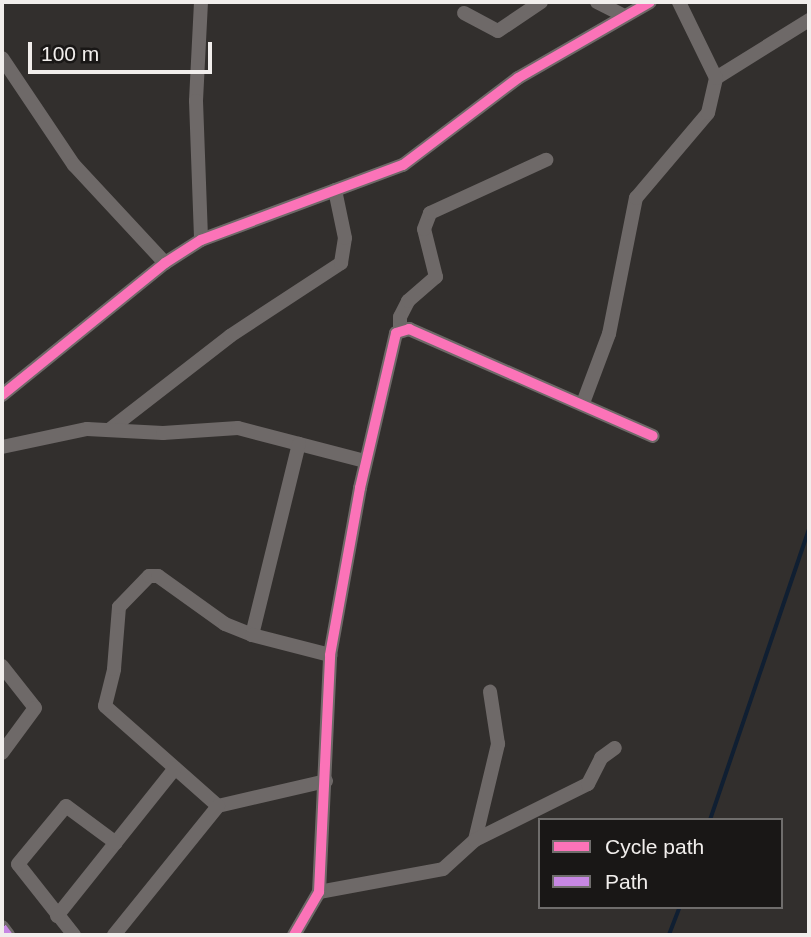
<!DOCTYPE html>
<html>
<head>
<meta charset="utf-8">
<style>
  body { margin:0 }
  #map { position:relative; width:811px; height:937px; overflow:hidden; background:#322f2d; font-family:Arial,sans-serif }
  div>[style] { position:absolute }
  .stream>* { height:3.5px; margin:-1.75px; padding:0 1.75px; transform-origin:1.75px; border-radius:1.75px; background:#101f32 }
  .minor>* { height:14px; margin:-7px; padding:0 7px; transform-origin:7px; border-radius:7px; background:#6e6968 }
  .quiet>* { height:9px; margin-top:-4.5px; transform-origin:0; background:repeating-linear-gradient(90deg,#c787e3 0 18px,transparent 0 27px) }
  .cycleway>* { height:10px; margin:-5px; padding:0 5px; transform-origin:5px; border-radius:5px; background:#fb73b8 }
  span { translate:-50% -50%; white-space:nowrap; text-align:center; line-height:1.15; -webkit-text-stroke:7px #191716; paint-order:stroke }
  .frame { position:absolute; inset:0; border:4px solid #f1eeec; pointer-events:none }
  .legend { position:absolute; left:538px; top:818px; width:245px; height:91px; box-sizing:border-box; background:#191716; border:2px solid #6f6d6c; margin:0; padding:9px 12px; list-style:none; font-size:21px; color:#f1eeec }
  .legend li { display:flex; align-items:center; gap:14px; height:35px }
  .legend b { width:35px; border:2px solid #6f6d6c }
  .scale { position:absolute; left:28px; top:42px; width:184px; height:32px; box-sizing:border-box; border:4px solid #f1eeec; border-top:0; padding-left:9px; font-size:21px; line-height:24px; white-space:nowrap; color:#f1eeec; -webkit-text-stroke:5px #191716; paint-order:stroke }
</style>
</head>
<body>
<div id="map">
  <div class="stream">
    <i style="left:710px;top:820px;width:307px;rotate:-71.2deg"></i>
    <i style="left:669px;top:935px;width:30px;rotate:-69deg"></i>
  </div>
  <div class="minor">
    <i style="left:201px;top:2px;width:99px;rotate:92.9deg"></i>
    <i style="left:196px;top:101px;width:139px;rotate:87.9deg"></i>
    <i style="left:597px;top:2px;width:30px;rotate:27deg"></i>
    <i style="left:464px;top:13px;width:38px;rotate:28deg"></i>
    <i style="left:498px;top:31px;width:52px;rotate:-34deg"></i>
    <i style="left:2px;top:58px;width:129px;rotate:56.1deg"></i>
    <i style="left:74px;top:165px;width:134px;rotate:47.1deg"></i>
    <i style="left:716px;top:78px;width:110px;rotate:-31.9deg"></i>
    <i style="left:400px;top:330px;width:13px;rotate:-90deg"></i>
    <i style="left:400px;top:317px;width:18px;rotate:-63deg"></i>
    <i style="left:408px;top:301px;width:37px;rotate:-41deg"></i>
    <i style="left:436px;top:277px;width:49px;rotate:-104deg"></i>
    <i style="left:424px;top:229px;width:17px;rotate:-69deg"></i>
    <i style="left:430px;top:213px;width:128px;rotate:-24.6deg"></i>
    <i style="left:2px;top:395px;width:210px;rotate:-39deg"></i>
    <i style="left:165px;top:263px;width:43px;rotate:-32.6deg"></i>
    <i style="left:201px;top:240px;width:215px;rotate:-20.4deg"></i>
    <i style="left:403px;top:165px;width:144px;rotate:-37.1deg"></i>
    <i style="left:518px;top:78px;width:152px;rotate:-29.9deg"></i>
    <i style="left:583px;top:403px;width:74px;rotate:-69.4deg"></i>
    <i style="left:609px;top:334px;width:139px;rotate:-78.8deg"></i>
    <i style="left:636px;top:198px;width:111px;rotate:-49.7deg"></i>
    <i style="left:708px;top:113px;width:36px;rotate:-77deg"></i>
    <i style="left:716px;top:78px;width:85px;rotate:-116deg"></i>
    <i style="left:109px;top:430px;width:153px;rotate:-37.8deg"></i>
    <i style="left:230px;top:336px;width:133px;rotate:-33.3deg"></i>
    <i style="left:341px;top:263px;width:25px;rotate:-81deg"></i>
    <i style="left:345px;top:238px;width:49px;rotate:-101.8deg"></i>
    <i style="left:2px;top:447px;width:87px;rotate:-12deg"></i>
    <i style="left:87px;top:429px;width:76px;rotate:3deg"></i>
    <i style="left:163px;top:433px;width:75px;rotate:-3.8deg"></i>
    <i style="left:238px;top:428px;width:131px;rotate:14.6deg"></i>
    <i style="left:252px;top:635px;width:197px;rotate:-76.2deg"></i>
    <i style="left:2px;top:666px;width:53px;rotate:51.8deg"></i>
    <i style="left:35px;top:708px;width:56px;rotate:126.3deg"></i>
    <i style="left:326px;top:781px;width:111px;rotate:167deg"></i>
    <i style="left:218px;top:806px;width:151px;rotate:-138.5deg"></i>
    <i style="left:105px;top:706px;width:38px;rotate:-76deg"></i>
    <i style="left:114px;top:669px;width:62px;rotate:-85.4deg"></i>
    <i style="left:119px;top:607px;width:43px;rotate:-45.9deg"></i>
    <i style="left:149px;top:576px;width:9px"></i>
    <i style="left:158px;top:576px;width:82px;rotate:35.6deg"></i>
    <i style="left:225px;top:624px;width:29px;rotate:22deg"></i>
    <i style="left:252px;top:635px;width:81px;rotate:14.4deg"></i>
    <i style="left:475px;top:840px;width:99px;rotate:-76.5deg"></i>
    <i style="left:498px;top:744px;width:53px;rotate:-98.7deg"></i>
    <i style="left:319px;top:892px;width:126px;rotate:-10.5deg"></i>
    <i style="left:443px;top:869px;width:43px;rotate:-42.2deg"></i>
    <i style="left:475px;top:840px;width:126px;rotate:-26.4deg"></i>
    <i style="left:588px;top:784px;width:29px;rotate:-63deg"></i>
    <i style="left:601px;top:758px;width:17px;rotate:-36deg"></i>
    <i style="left:57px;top:916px;width:189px;rotate:-51.4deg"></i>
    <i style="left:2px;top:927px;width:10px;rotate:53deg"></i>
    <i style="left:74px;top:935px;width:90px;rotate:-128.3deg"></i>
    <i style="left:18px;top:864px;width:75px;rotate:-50.4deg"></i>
    <i style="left:66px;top:806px;width:62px;rotate:36.5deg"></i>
    <i style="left:114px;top:935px;width:166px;rotate:-51.1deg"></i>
    <i style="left:294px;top:935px;width:50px;rotate:-59.8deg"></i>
    <i style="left:319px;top:892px;width:237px;rotate:-87.3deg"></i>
    <i style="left:330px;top:655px;width:170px;rotate:-79.8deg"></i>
    <i style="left:360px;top:488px;width:159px;rotate:-76.9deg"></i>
    <i style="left:396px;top:333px;width:14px;rotate:-17deg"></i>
    <i style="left:409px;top:329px;width:266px;rotate:23.7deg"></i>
  </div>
  <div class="quiet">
    <i style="left:2px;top:927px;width:10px;rotate:53deg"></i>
  </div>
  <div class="cycleway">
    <i style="left:2px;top:395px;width:210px;rotate:-39deg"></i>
    <i style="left:165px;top:263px;width:43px;rotate:-32.6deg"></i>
    <i style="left:201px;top:240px;width:215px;rotate:-20.4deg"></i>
    <i style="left:403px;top:165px;width:144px;rotate:-37.1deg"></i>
    <i style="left:518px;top:78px;width:152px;rotate:-29.9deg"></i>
    <i style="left:294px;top:935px;width:50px;rotate:-59.8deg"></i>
    <i style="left:319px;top:892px;width:237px;rotate:-87.3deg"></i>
    <i style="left:330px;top:655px;width:170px;rotate:-79.8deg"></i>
    <i style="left:360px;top:488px;width:159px;rotate:-76.9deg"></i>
    <i style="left:396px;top:333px;width:14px;rotate:-17deg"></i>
    <i style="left:409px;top:329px;width:266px;rotate:23.7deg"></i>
  </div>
  <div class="frame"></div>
  <ul class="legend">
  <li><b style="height:9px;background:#fb73b8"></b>Cycle path</li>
  <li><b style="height:9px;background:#c787e3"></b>Path</li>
  </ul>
  <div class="scale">100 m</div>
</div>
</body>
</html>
